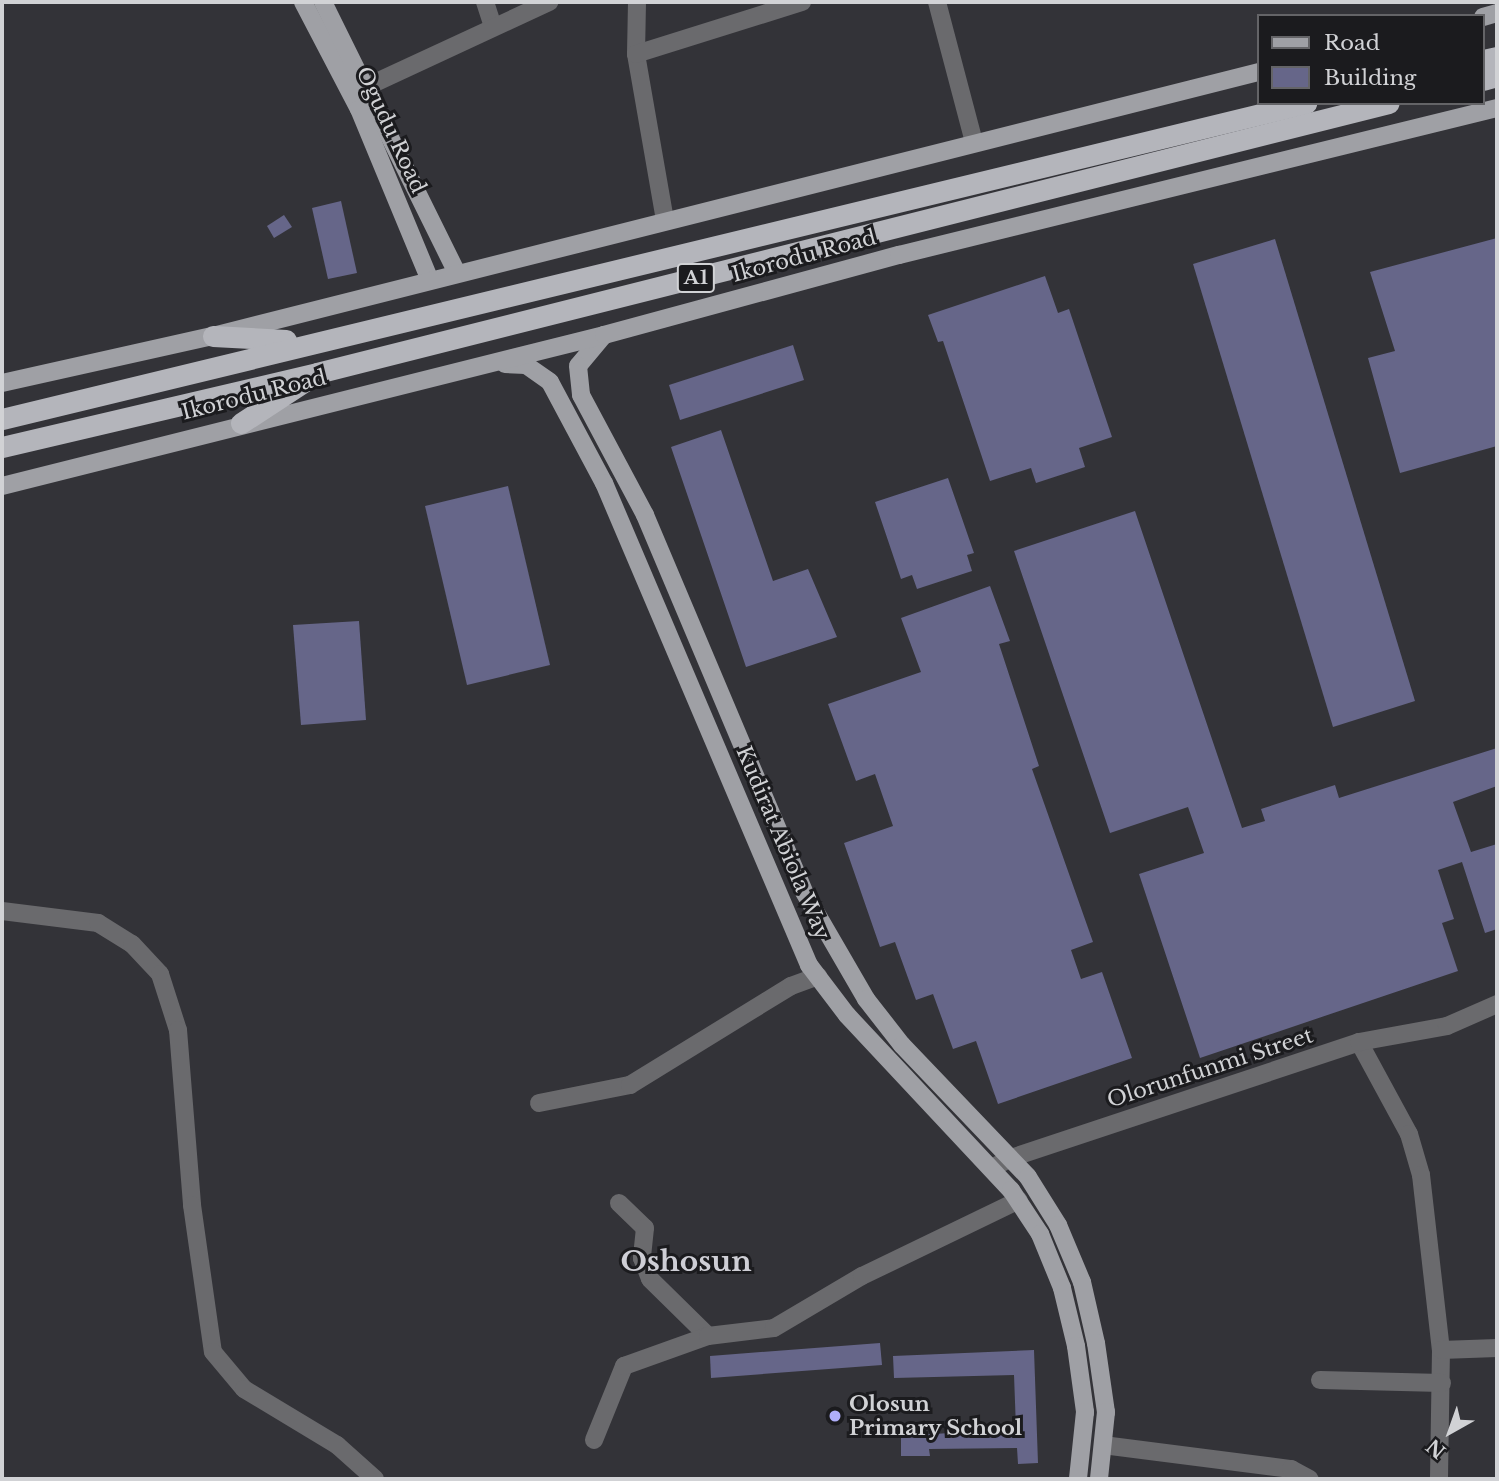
<!DOCTYPE html>
<html>
<head>
<meta charset="utf-8">
<style>
  body { margin:0 }
  #map { position:relative; width:1499px; height:1481px; overflow:hidden; background:#333338; font-family:"Libre Baskerville",serif }
  div>[style] { position:absolute }
  .building>* { inset:0; background:#666689 }
  .minor>* { height:18px; margin:-9px; padding:0 9px; transform-origin:9px; border-radius:9px; background:#6a6a6d }
  .major>* { height:18px; margin:-9px; padding:0 9px; transform-origin:9px; border-radius:9px; background:#9fa0a5 }
  .highway>* { height:21px; margin:-10.5px; padding:0 10.5px; transform-origin:10.5px; border-radius:10.5px; background:#b4b5bb }
  .dots>* { width:19px; height:19px; translate:-50% -50%; box-sizing:border-box; border:4px solid #1b1b1e; border-radius:50% }
  span { translate:-50% -50%; white-space:nowrap; text-align:center; line-height:1.15; -webkit-text-stroke:6px #1b1b1e; paint-order:stroke }
  .shield-label span { padding:2px 5px; background:#1b1b1e; border:2px solid; border-radius:5px; -webkit-text-stroke-width:0 }
  .shield-label { font-size:19px; color:#d1d2d5; font-weight:700 }
  .street-label { font-size:21px; color:#d1d2d5 }
  .poi-label { font-size:21px; color:#d1d2d5; font-weight:700 }
  .left { translate:0 -50%; text-align:left }
  .district-label { font-size:28px; color:#ceced5; font-weight:700 }
  .frame { position:absolute; inset:0; border:4px solid #d1d2d5; pointer-events:none }
  .legend { position:absolute; left:1257px; top:14px; width:228px; height:91px; box-sizing:border-box; background:#1b1b1e; border:2px solid #646467; margin:0; padding:9px 12px; list-style:none; font-size:21px; color:#d1d2d5 }
  .legend li { display:flex; align-items:center; gap:14px; height:35px }
  .legend b { width:35px; border:2px solid #646467 }
  .north { position:absolute; left:1415px; top:1397px; width:70px; height:70px; -webkit-text-stroke:5px #1b1b1e; paint-order:stroke; rotate:220deg; font-size:19px; font-weight:700; line-height:28px; text-align:center; color:#d1d2d5 }
  .north::after { content:''; display:block; margin:auto; width:24px; height:32px; background:#d1d2d5; clip-path:polygon(50% 0,100% 100%,50% 72%,0 100%) }
</style>
</head>
<body>
<div id="map">
  <div class="building">
    <i style="clip-path:polygon(341px 201px,357px 273px,328px 279px,312px 208px)"></i>
    <i style="clip-path:polygon(284px 215px,292px 227px,274px 238px,267px 226px)"></i>
    <i style="clip-path:polygon(1497px 238px,1497px 446px,1400px 473px,1368px 358px,1395px 351px,1370px 272px)"></i>
    <i style="clip-path:polygon(1275px 239px,1415px 701px,1333px 727px,1193px 264px)"></i>
    <i style="clip-path:polygon(1045px 276px,1058px 313px,1069px 309px,1112px 437px,1079px 448px,1085px 467px,1036px 483px,1031px 468px,990px 481px,943px 341px,938px 342px,928px 315px)"></i>
    <i style="clip-path:polygon(793px 345px,804px 380px,680px 420px,669px 385px)"></i>
    <i style="clip-path:polygon(721px 430px,773px 581px,808px 569px,837px 637px,746px 667px,671px 447px)"></i>
    <i style="clip-path:polygon(948px 478px,974px 553px,967px 555px,972px 571px,917px 589px,912px 575px,901px 579px,875px 502px)"></i>
    <i style="clip-path:polygon(508px 486px,550px 665px,467px 685px,425px 506px)"></i>
    <i style="clip-path:polygon(1135px 511px,1242px 828px,1265px 821px,1261px 809px,1335px 785px,1339px 798px,1497px 748px,1497px 786px,1453px 802px,1471px 852px,1497px 844px,1497px 929px,1485px 933px,1462px 862px,1438px 870px,1454px 919px,1442px 923px,1458px 971px,1200px 1058px,1139px 874px,1204px 853px,1188px 807px,1110px 833px,1014px 551px)"></i>
    <i style="clip-path:polygon(990px 586px,1010px 641px,999px 644px,1039px 766px,1032px 769px,1093px 942px,1071px 950px,1081px 979px,1102px 972px,1132px 1058px,998px 1104px,976px 1041px,953px 1049px,933px 994px,916px 1000px,895px 942px,880px 947px,844px 843px,893px 826px,875px 774px,856px 781px,828px 704px,921px 672px,901px 618px)"></i>
    <i style="clip-path:polygon(359px 621px,366px 720px,301px 725px,293px 625px)"></i>
    <i style="clip-path:polygon(880px 1343px,882px 1365px,711px 1378px,710px 1356px)"></i>
    <i style="clip-path:polygon(1034px 1350px,1038px 1463px,1018px 1464px,1017px 1448px,929px 1449px,930px 1456px,901px 1456px,901px 1436px,1016px 1429px,1014px 1375px,894px 1378px,893px 1356px)"></i>
  </div>
  <div class="minor">
    <i style="left:485px;top:2px;width:25px;rotate:72deg"></i>
    <i style="left:637px;top:2px;width:52px;rotate:91.1deg"></i>
    <i style="left:636px;top:54px;width:169px;rotate:80.1deg"></i>
    <i style="left:937px;top:2px;width:145px;rotate:75.2deg"></i>
    <i style="left:636px;top:54px;width:174px;rotate:-17.4deg"></i>
    <i style="left:368px;top:86px;width:200px;rotate:-24.9deg"></i>
    <i style="left:2px;top:911px;width:97px;rotate:7.1deg"></i>
    <i style="left:98px;top:923px;width:40px;rotate:32deg"></i>
    <i style="left:132px;top:944px;width:41px;rotate:47deg"></i>
    <i style="left:160px;top:974px;width:59px;rotate:72.2deg"></i>
    <i style="left:178px;top:1030px;width:176px;rotate:85.4deg"></i>
    <i style="left:192px;top:1205px;width:148px;rotate:81.9deg"></i>
    <i style="left:213px;top:1352px;width:48px;rotate:50deg"></i>
    <i style="left:244px;top:1389px;width:109px;rotate:31.1deg"></i>
    <i style="left:337px;top:1445px;width:51px;rotate:41.8deg"></i>
    <i style="left:1359px;top:1042px;width:105px;rotate:61.5deg"></i>
    <i style="left:1409px;top:1134px;width:43px;rotate:73.7deg"></i>
    <i style="left:1421px;top:1175px;width:176px;rotate:83.5deg"></i>
    <i style="left:1441px;top:1350px;width:129px;rotate:90.9deg"></i>
    <i style="left:539px;top:1103px;width:93px;rotate:-11.2deg"></i>
    <i style="left:630px;top:1085px;width:189px;rotate:-31.6deg"></i>
    <i style="left:791px;top:986px;width:29px;rotate:-20deg"></i>
    <i style="left:992px;top:1168px;width:21px;rotate:-28deg"></i>
    <i style="left:1011px;top:1158px;width:367px;rotate:-18.4deg"></i>
    <i style="left:1359px;top:1042px;width:89px;rotate:-10.3deg"></i>
    <i style="left:1447px;top:1026px;width:55px;rotate:-23.7deg"></i>
    <i style="left:619px;top:1203px;width:36px;rotate:44deg"></i>
    <i style="left:645px;top:1228px;width:30px;rotate:96deg"></i>
    <i style="left:642px;top:1258px;width:22px;rotate:69deg"></i>
    <i style="left:650px;top:1279px;width:81px;rotate:44.5deg"></i>
    <i style="left:1441px;top:1350px;width:56px;rotate:-2deg"></i>
    <i style="left:1320px;top:1380px;width:122px;rotate:1.4deg"></i>
    <i style="left:594px;top:1440px;width:80px;rotate:-67.9deg"></i>
    <i style="left:624px;top:1366px;width:89px;rotate:-19.7deg"></i>
    <i style="left:708px;top:1336px;width:66px;rotate:-6.9deg"></i>
    <i style="left:774px;top:1328px;width:102px;rotate:-30.6deg"></i>
    <i style="left:862px;top:1276px;width:174px;rotate:-25.8deg"></i>
    <i style="left:1103px;top:1445px;width:190px;rotate:7.3deg"></i>
    <i style="left:1291px;top:1469px;width:21px;rotate:28deg"></i>
  </div>
  <div class="major">
    <i style="left:303px;top:2px;width:121px;rotate:62.4deg"></i>
    <i style="left:359px;top:109px;width:185px;rotate:67.5deg"></i>
    <i style="left:323px;top:2px;width:302px;rotate:63.7deg"></i>
    <i style="left:1483px;top:17px;width:15px;rotate:-16deg"></i>
    <i style="left:604px;top:335px;width:40px;rotate:130deg"></i>
    <i style="left:578px;top:366px;width:29px;rotate:84deg"></i>
    <i style="left:581px;top:395px;width:136px;rotate:61.9deg"></i>
    <i style="left:645px;top:515px;width:409px;rotate:67.1deg"></i>
    <i style="left:804px;top:892px;width:124px;rotate:59.9deg"></i>
    <i style="left:866px;top:999px;width:58px;rotate:52deg"></i>
    <i style="left:902px;top:1045px;width:182px;rotate:46.3deg"></i>
    <i style="left:1028px;top:1177px;width:57px;rotate:58deg"></i>
    <i style="left:1058px;top:1225px;width:62px;rotate:67.2deg"></i>
    <i style="left:1082px;top:1282px;width:63px;rotate:77.1deg"></i>
    <i style="left:1096px;top:1343px;width:70px;rotate:81.8deg"></i>
    <i style="left:1106px;top:1412px;width:67px;rotate:96deg"></i>
    <i style="left:505px;top:364px;width:21px;rotate:3deg"></i>
    <i style="left:526px;top:365px;width:29px;rotate:35deg"></i>
    <i style="left:550px;top:382px;width:115px;rotate:61.9deg"></i>
    <i style="left:604px;top:483px;width:524px;rotate:66.96deg"></i>
    <i style="left:809px;top:965px;width:63px;rotate:52.8deg"></i>
    <i style="left:847px;top:1015px;width:240px;rotate:46.9deg"></i>
    <i style="left:1011px;top:1190px;width:53px;rotate:56.6deg"></i>
    <i style="left:1040px;top:1234px;width:58px;rotate:67.8deg"></i>
    <i style="left:1062px;top:1288px;width:60px;rotate:76.4deg"></i>
    <i style="left:1076px;top:1346px;width:67px;rotate:82.2deg"></i>
    <i style="left:1085px;top:1412px;width:67px;rotate:96deg"></i>
    <i style="left:2px;top:383px;width:216px;rotate:-12.6deg"></i>
    <i style="left:213px;top:336px;width:1079px;rotate:-14.17deg"></i>
    <i style="left:2px;top:486px;width:621px;rotate:-14.08deg"></i>
    <i style="left:604px;top:335px;width:306px;rotate:-15.2deg"></i>
    <i style="left:899px;top:255px;width:616px;rotate:-13.81deg"></i>
  </div>
  <div class="highway">
    <i style="left:1483px;top:60px;width:14px;rotate:-12deg"></i>
    <i style="left:1483px;top:80px;width:15px;rotate:-16deg"></i>
    <i style="left:213px;top:336px;width:73px;rotate:3.1deg"></i>
    <i style="left:2px;top:419px;width:1342px;rotate:-13.62deg"></i>
    <i style="left:241px;top:423px;width:75px;rotate:-33.1deg"></i>
    <i style="left:2px;top:447px;width:324px;rotate:-13.2deg"></i>
    <i style="left:317px;top:373px;width:1105px;rotate:-14.14deg"></i>
  </div>
  <div class="dots">
    <i style="left:835px;top:1416px;background:#afaefa"></i>
  </div>
  <div class="shield-label">
    <span style="left:696px;top:278px">A1</span>
  </div>
  <div class="street-label">
    <span style="left:391px;top:130px;rotate:65deg">Ogudu Road</span>
    <span style="left:804px;top:256px;rotate:-15deg">Ikorodu Road</span>
    <span style="left:254px;top:395px;rotate:-14deg">Ikorodu Road</span>
    <span style="left:783px;top:843px;rotate:67deg">Kudirat Abiola Way</span>
    <span style="left:1210px;top:1068px;rotate:-18deg">Olorunfunmi Street</span>
  </div>
  <div class="poi-label">
    <span class="left" style="left:849px;top:1416px">Olosun<br>Primary School</span>
  </div>
  <div class="district-label">
    <span style="left:686px;top:1262px">Oshosun</span>
  </div>
  <div class="frame"></div>
  <ul class="legend">
  <li><b style="height:9px;background:#9fa0a5"></b>Road</li>
  <li><b style="height:19px;background:#666689"></b>Building</li>
  </ul>
  <div class="north">N</div>
</div>
</body>
</html>
